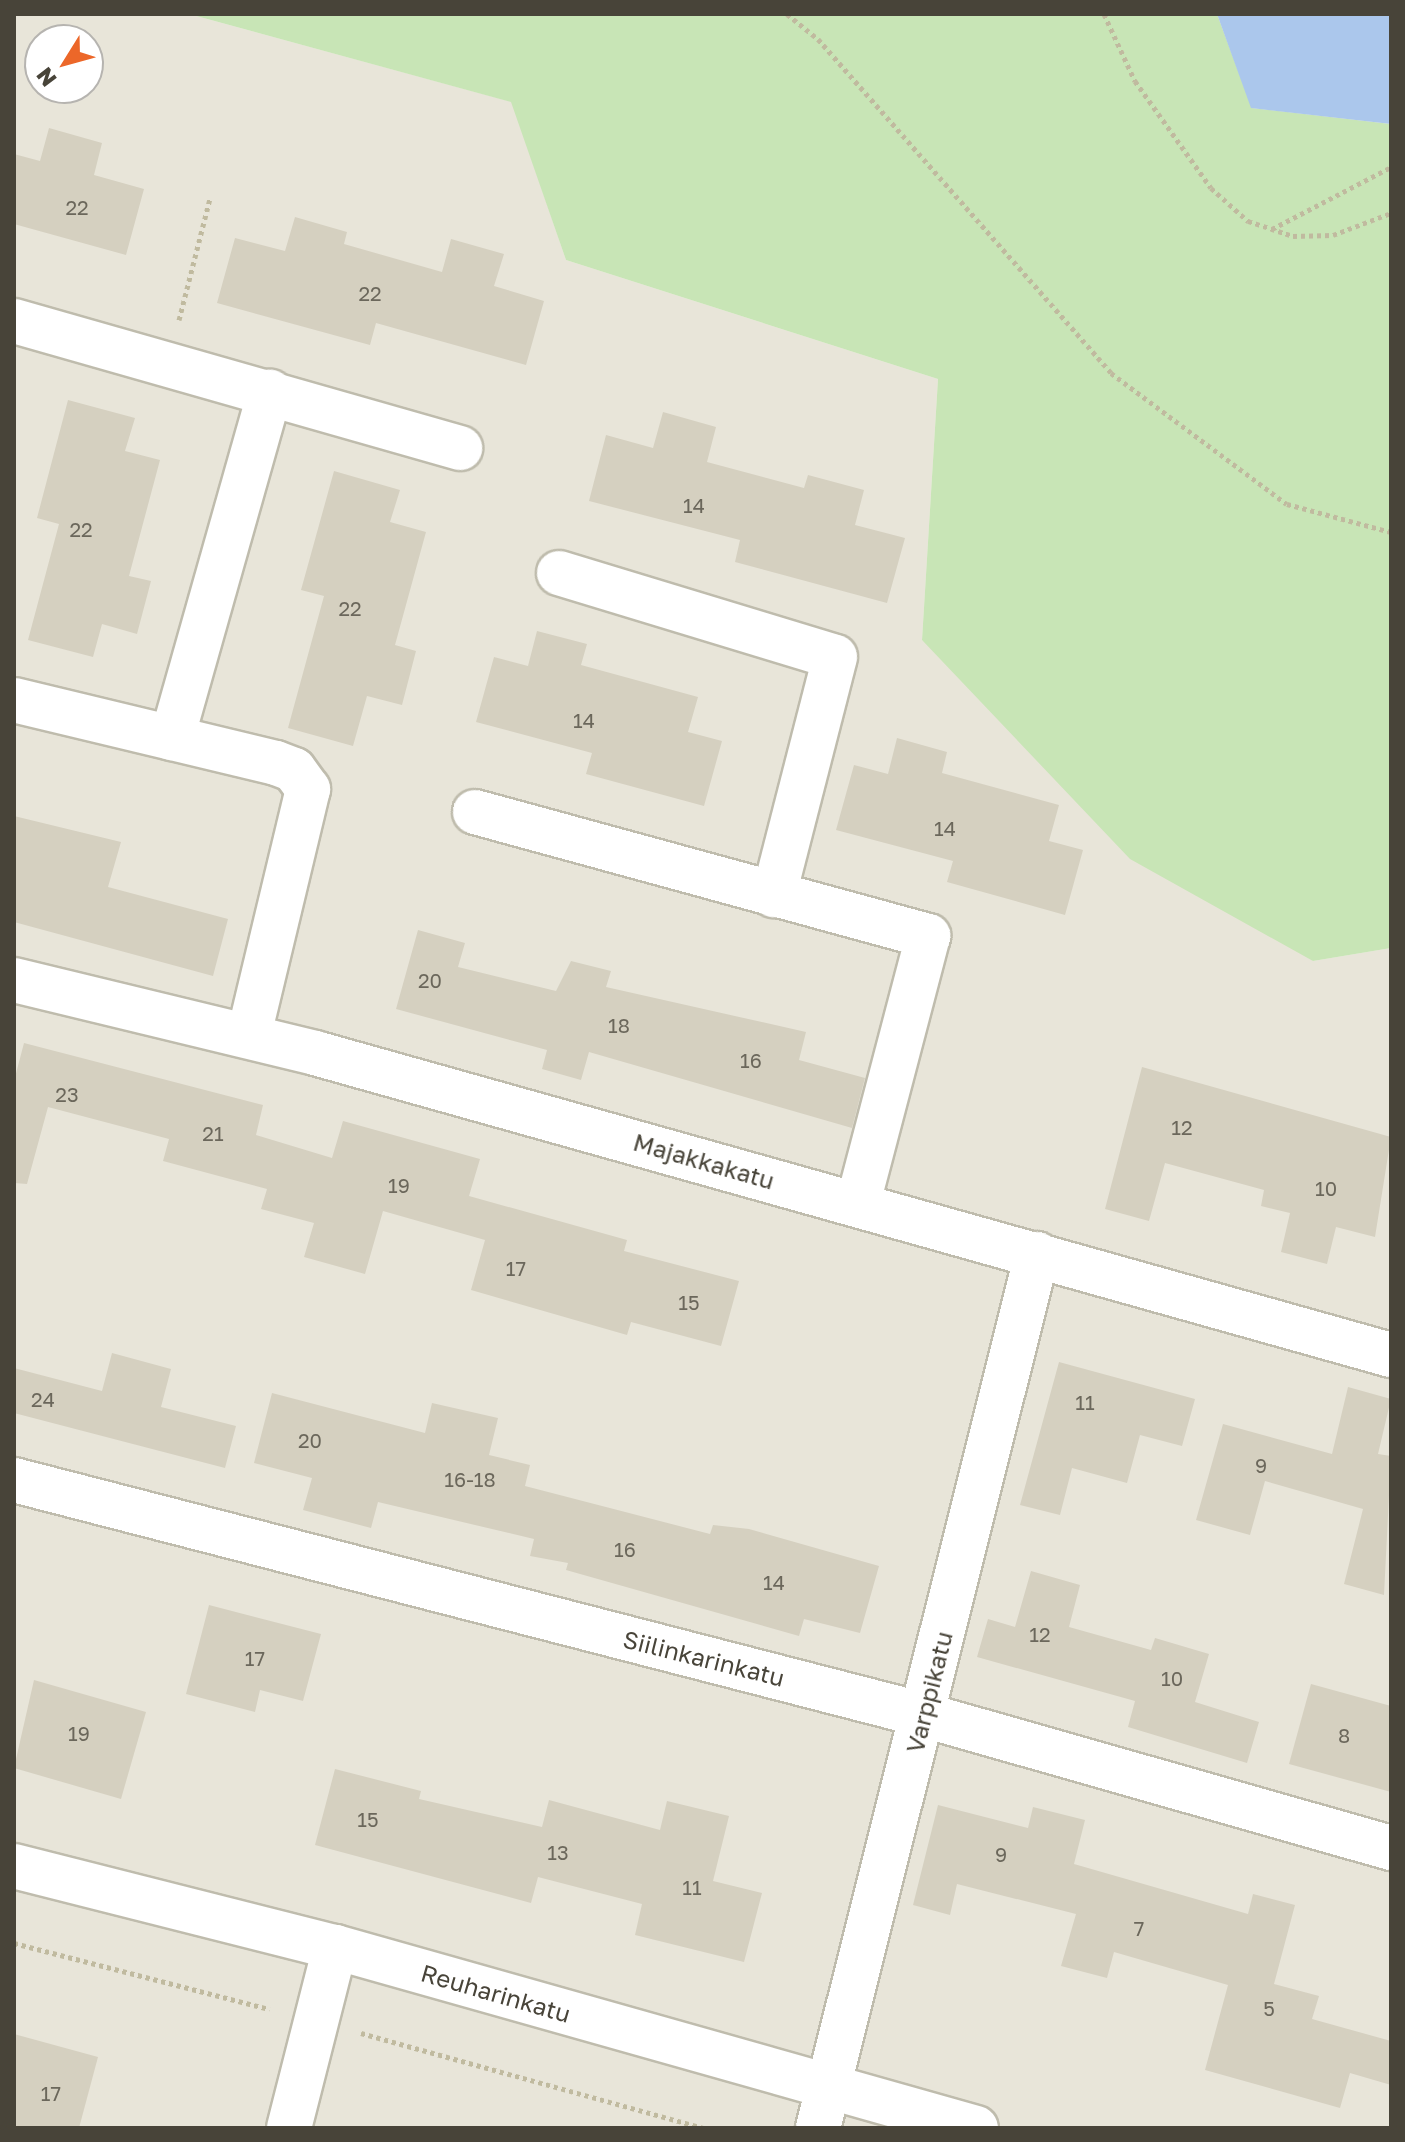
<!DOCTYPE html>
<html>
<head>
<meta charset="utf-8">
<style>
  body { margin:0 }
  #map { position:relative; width:1405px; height:2142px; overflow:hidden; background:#f4f3ea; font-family:"Golos Text",sans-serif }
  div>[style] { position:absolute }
  .residential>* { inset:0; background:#e8e5d9 }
  .green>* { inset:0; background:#c8e5b6 }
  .water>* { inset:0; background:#abc7ec }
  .building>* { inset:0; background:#d5d0c0 }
  .path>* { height:5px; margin-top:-2.5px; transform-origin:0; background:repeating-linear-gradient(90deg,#c0ba9f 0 4px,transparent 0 8px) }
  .roads { filter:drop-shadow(2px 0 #bfbcad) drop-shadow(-2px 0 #bfbcad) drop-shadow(0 2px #bfbcad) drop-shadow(0 -2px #bfbcad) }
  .minor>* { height:44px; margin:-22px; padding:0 22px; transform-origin:22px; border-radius:22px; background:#fff }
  span { translate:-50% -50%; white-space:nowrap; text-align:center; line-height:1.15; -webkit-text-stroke:6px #fff; paint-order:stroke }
  .number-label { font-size:20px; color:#6b675b }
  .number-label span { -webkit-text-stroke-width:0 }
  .street-label { font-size:24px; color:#484439 }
  .frame { position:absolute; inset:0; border:16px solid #484439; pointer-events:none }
  .north { position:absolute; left:24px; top:24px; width:80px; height:80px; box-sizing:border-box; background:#fff; border:2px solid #b6b4b0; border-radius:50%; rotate:233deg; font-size:22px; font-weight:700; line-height:32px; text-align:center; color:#484439 }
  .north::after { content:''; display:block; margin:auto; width:28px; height:36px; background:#ec6729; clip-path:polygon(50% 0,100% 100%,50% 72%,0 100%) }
</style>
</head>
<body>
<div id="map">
  <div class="residential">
    <i style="clip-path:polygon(evenodd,14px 14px,189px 14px,512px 102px,566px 260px,938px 379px,922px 640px,1313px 961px,1391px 948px,1391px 2128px,14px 2128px,14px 14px,40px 40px,88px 40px,88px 88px,40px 88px,40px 40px)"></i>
  </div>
  <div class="green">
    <i style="clip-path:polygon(189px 14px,1217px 14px,1252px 108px,1391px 124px,1391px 948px,1313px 961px,1130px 859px,922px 640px,938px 379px,566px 260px,511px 102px)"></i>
  </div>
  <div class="water">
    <i style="clip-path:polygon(1217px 14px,1391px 14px,1391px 124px,1251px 108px)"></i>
  </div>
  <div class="building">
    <i style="clip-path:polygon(49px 128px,102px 143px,94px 175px,144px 189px,126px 255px,14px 224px,14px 154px,40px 161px)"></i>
    <i style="clip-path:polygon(295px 217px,347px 232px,344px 244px,442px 272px,451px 239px,504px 254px,494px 286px,544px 301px,526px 365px,376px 323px,370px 345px,217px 303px,235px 238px,285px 251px)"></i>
    <i style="clip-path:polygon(68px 400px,135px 418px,125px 451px,160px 460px,129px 576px,151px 581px,137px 634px,102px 624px,93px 657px,28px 640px,59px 524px,37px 518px)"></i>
    <i style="clip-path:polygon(663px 412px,716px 427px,707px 462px,804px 488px,808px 475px,864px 490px,855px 525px,905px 538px,887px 603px,735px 562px,740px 540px,589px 501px,606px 435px,653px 448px)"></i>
    <i style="clip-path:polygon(334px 471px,400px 490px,390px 522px,426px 532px,395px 645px,416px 651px,402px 705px,367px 696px,353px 746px,288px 728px,324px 596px,301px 590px)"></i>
    <i style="clip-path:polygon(537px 631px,587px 644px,581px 665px,698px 697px,688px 732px,722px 741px,704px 806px,586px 774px,592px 753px,476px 722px,494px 657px,528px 666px)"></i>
    <i style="clip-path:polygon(897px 738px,947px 752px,942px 773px,1059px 805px,1049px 841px,1083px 850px,1065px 915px,947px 882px,953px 861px,836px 830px,854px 765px,888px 774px)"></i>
    <i style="clip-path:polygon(14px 816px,121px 842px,108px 887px,228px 919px,213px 976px,14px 922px)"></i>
    <i style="clip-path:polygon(418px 930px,465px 943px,458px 967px,556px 991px,571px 961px,611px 971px,606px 987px,806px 1032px,799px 1060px,865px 1078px,852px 1128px,589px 1052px,581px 1080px,542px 1069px,547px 1050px,396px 1009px)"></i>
    <i style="clip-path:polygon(24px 1043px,263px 1105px,256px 1135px,332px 1158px,343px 1121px,480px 1159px,469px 1196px,627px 1240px,624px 1251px,739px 1281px,721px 1346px,631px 1322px,627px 1335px,471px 1290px,485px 1240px,383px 1211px,365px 1274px,304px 1257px,314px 1223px,261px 1209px,267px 1189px,163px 1161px,169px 1139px,48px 1107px,27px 1184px,14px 1183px,14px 1081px)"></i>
    <i style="clip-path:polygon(1142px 1067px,1391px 1137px,1375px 1237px,1336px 1227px,1327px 1264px,1281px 1252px,1290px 1213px,1261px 1206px,1264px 1190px,1165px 1163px,1149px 1221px,1105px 1209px)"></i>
    <i style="clip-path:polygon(112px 1353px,171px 1369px,161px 1407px,236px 1426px,225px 1468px,14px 1413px,14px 1368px,102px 1391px)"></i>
    <i style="clip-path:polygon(1059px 1362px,1195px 1399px,1182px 1446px,1140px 1435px,1127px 1483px,1072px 1468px,1060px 1515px,1020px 1505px)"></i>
    <i style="clip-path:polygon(1348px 1387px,1391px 1399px,1378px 1454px,1391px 1456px,1384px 1595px,1344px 1584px,1363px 1509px,1265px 1481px,1250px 1535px,1196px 1520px,1223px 1424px,1332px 1454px)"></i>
    <i style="clip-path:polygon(272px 1393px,425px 1433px,432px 1403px,498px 1418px,489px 1455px,530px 1465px,525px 1486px,710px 1534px,713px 1525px,749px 1529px,879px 1566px,860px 1633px,804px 1619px,799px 1636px,566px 1570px,568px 1563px,530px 1556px,534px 1539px,378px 1502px,371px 1528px,303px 1510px,312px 1478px,254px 1463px)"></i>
    <i style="clip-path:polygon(1031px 1571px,1080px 1585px,1069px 1627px,1151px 1650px,1155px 1638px,1209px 1654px,1195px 1702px,1259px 1722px,1247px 1763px,1128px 1727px,1135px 1701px,977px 1657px,988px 1619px,1015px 1627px)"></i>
    <i style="clip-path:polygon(209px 1605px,321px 1634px,303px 1701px,260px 1690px,255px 1712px,186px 1694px)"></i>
    <i style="clip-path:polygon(34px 1680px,146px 1712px,121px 1799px,14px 1768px)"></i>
    <i style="clip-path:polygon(1311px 1684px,1391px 1706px,1391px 1792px,1289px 1764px)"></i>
    <i style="clip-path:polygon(335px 1769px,421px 1791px,419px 1799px,542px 1827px,549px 1800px,660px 1830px,667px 1801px,729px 1816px,713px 1881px,762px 1893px,744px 1962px,635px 1935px,642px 1904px,538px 1877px,531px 1903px,315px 1845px)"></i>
    <i style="clip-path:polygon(938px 1805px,1028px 1828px,1033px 1807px,1085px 1820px,1074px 1864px,1248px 1914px,1253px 1894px,1295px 1905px,1274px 1984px,1319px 1996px,1312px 2019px,1391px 2041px,1391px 2085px,1350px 2073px,1340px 2108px,1205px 2070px,1228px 1985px,1114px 1952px,1107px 1978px,1061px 1966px,1076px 1914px,957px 1884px,950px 1915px,913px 1905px)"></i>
    <i style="clip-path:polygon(14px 2034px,98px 2057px,79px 2128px,14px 2128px)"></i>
  </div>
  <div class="path">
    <i style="left:787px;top:14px;width:40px;rotate:39deg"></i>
    <i style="left:818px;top:39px;width:444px;rotate:48.7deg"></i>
    <i style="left:1111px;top:373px;width:219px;rotate:36.7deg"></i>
    <i style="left:1287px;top:504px;width:108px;rotate:15.1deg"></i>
    <i style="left:1104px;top:14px;width:74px;rotate:65.2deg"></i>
    <i style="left:1135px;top:81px;width:131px;rotate:54.6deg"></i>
    <i style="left:1211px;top:188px;width:50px;rotate:41.7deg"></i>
    <i style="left:1248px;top:221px;width:47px;rotate:18.4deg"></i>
    <i style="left:1293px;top:236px;width:40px;rotate:-1.4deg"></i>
    <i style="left:1333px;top:235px;width:62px;rotate:-20.8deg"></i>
    <i style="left:1272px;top:229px;width:134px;rotate:-27.5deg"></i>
    <i style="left:179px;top:320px;width:126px;rotate:-75.7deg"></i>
    <i style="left:14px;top:1943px;width:264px;rotate:14.5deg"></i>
    <i style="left:361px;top:2033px;width:355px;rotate:15.5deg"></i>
  </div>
  <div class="roads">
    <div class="minor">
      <i style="left:14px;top:321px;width:464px;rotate:15.9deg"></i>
      <i style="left:559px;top:573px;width:288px;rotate:16.9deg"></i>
      <i style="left:835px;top:657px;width:246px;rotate:104.4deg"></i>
      <i style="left:14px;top:700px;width:269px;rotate:13.5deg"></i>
      <i style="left:276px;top:763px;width:19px;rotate:21deg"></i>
      <i style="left:294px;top:770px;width:24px;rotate:54deg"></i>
      <i style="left:308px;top:789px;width:253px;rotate:103.5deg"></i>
      <i style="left:172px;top:738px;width:360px;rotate:-74.2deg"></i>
      <i style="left:475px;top:812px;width:470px;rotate:15.3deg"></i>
      <i style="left:928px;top:936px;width:276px;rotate:104.7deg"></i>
      <i style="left:14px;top:980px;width:310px;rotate:13.6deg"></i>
      <i style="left:315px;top:1053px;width:1118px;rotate:15.68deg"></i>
      <i style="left:14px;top:1480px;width:940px;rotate:14.48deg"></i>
      <i style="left:924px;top:1715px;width:486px;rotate:15.9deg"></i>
      <i style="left:14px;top:1866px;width:331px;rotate:14.2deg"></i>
      <i style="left:335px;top:1947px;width:666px;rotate:15.77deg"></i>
      <i style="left:289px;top:2128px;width:187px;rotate:-75.7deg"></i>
      <i style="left:818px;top:2128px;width:901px;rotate:-75.93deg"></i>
    </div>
  </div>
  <div class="number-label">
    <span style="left:77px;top:207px">22</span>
    <span style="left:370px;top:293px">22</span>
    <span style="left:694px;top:505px">14</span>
    <span style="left:81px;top:529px">22</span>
    <span style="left:350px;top:608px">22</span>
    <span style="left:584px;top:720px">14</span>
    <span style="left:945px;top:828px">14</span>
    <span style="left:430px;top:980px">20</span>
    <span style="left:619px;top:1025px">18</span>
    <span style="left:751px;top:1060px">16</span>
    <span style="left:67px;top:1094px">23</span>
    <span style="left:1182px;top:1127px">12</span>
    <span style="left:213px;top:1133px">21</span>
    <span style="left:399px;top:1185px">19</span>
    <span style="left:1326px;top:1188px">10</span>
    <span style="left:516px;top:1268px">17</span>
    <span style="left:689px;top:1302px">15</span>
    <span style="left:43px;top:1399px">24</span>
    <span style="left:1085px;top:1402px">11</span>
    <span style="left:310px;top:1440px">20</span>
    <span style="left:1261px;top:1465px">9</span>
    <span style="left:470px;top:1479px">16-18</span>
    <span style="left:625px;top:1549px">16</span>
    <span style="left:774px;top:1582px">14</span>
    <span style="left:1040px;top:1634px">12</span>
    <span style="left:255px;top:1658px">17</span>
    <span style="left:1172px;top:1678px">10</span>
    <span style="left:79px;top:1733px">19</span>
    <span style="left:1344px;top:1735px">8</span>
    <span style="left:368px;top:1819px">15</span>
    <span style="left:558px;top:1852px">13</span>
    <span style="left:1001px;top:1854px">9</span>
    <span style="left:692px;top:1887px">11</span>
    <span style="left:1139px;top:1928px">7</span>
    <span style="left:1269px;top:2008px">5</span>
    <span style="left:51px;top:2093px">17</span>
  </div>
  <div class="street-label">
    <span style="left:704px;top:1161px;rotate:16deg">Majakkakatu</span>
    <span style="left:704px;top:1658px;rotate:14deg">Siilinkarinkatu</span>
    <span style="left:929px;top:1692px;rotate:-76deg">Varppikatu</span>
    <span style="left:496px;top:1993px;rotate:16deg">Reuharinkatu</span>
  </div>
  <div class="frame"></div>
  <div class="north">N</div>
</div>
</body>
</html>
